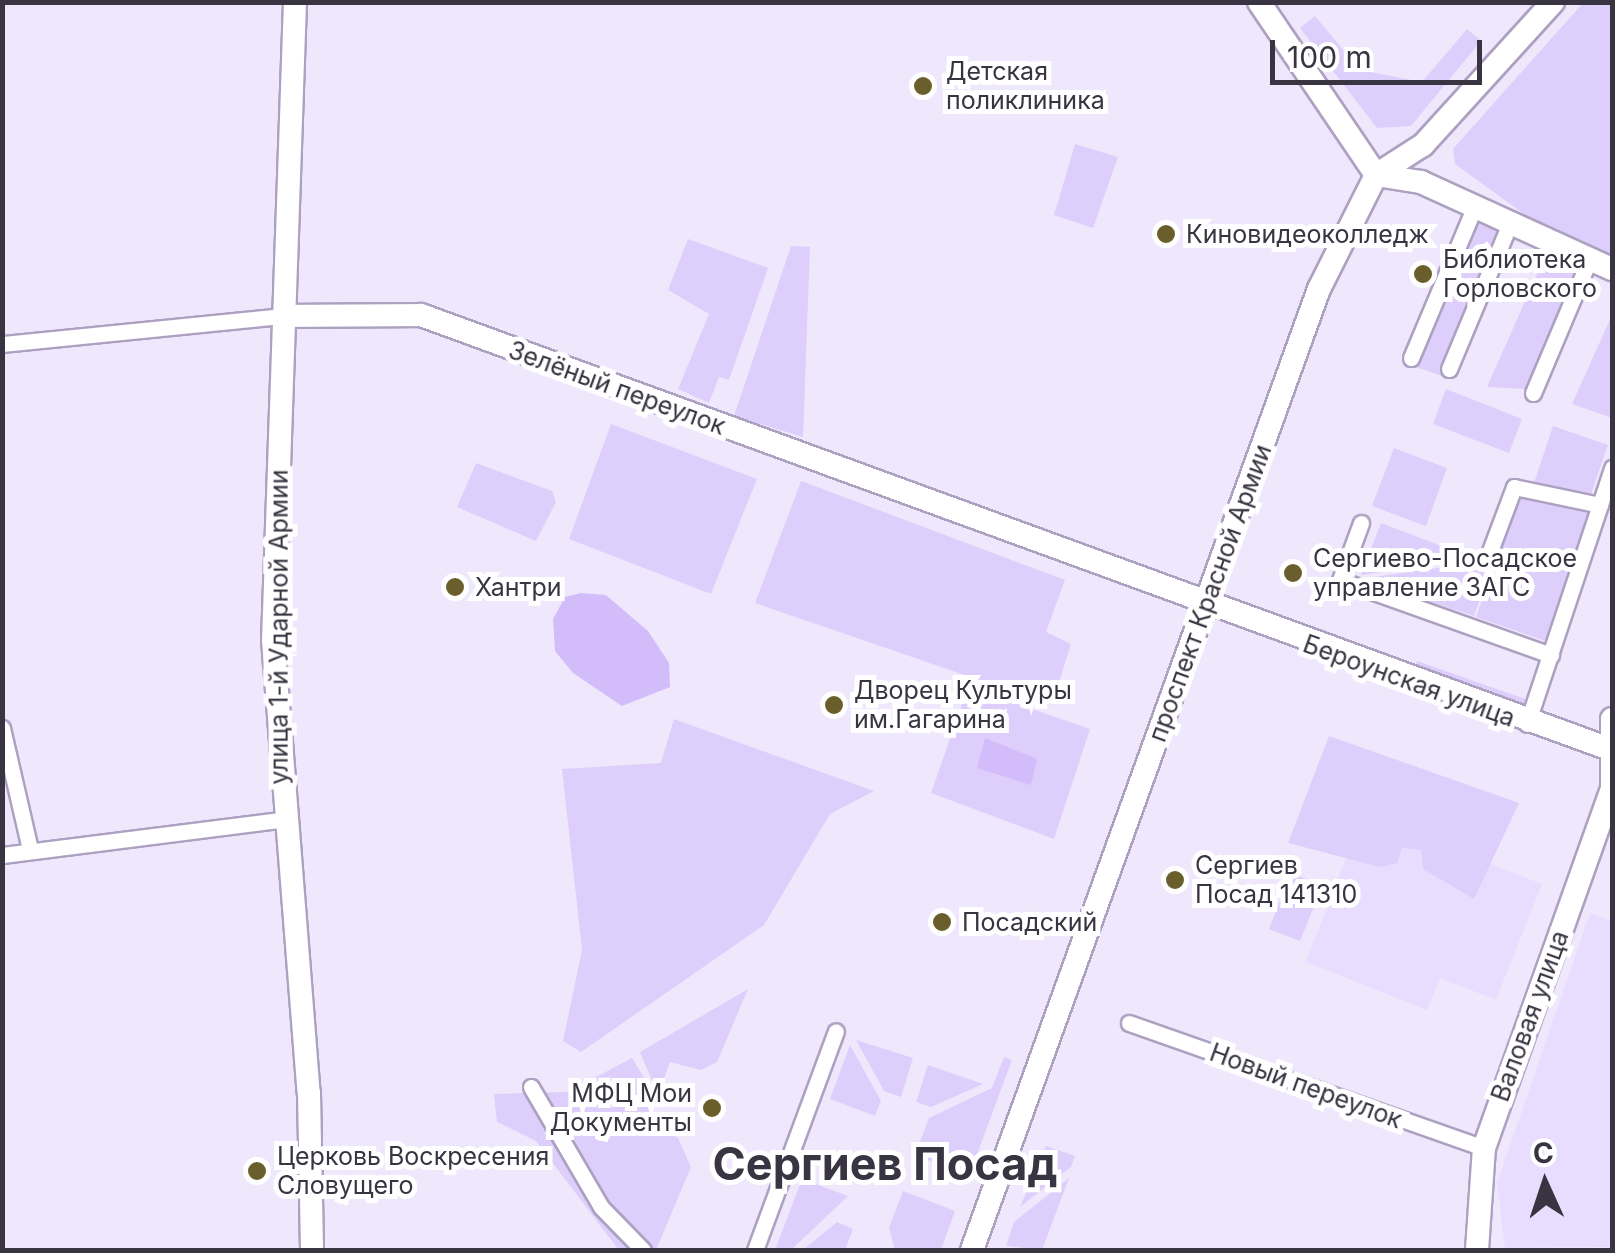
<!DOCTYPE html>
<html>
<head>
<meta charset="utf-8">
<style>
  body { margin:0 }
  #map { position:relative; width:1615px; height:1253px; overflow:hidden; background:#efe8fc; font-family:Inter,sans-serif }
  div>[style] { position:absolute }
  .built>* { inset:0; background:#e9ddff }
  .green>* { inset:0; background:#decefb }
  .water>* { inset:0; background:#d2bcfa }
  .roads { filter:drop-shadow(2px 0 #ada1c2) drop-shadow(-2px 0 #ada1c2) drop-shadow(0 2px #ada1c2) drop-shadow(0 -2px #ada1c2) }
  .street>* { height:15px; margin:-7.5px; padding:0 7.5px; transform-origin:7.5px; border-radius:7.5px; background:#fff }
  .secondary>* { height:22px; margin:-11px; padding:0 11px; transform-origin:11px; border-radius:11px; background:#fff }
  .dots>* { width:28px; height:28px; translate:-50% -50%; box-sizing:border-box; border:5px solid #fff; border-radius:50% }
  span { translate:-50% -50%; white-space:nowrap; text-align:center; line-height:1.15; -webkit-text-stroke:10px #fff; paint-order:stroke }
  .poi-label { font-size:25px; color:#393441 }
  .left { translate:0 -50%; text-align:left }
  .right { translate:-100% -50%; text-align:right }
  .street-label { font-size:25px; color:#393441 }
  .town-label { font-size:45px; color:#393441; font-weight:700 }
  .frame { position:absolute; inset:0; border:5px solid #393441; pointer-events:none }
  .north { position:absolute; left:1495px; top:1133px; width:100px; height:100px; -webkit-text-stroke:8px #fff; paint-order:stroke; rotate:357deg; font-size:28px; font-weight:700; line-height:40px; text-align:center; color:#393441 }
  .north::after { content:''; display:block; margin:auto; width:35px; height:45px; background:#393441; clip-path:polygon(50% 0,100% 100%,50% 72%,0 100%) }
  .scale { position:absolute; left:1270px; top:40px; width:212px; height:45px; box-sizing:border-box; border:5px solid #393441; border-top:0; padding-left:12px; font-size:30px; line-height:35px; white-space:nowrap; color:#393441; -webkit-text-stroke:8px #fff; paint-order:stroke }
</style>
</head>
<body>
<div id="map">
  <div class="built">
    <i style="clip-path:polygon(1363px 814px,1542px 884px,1496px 1000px,1440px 978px,1427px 1010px,1306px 962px)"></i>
    <i style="clip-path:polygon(1590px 913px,1612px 921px,1612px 1247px,1505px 1248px,1497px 1183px)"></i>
  </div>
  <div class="green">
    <i style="clip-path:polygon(1583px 3px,1612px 3px,1612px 258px,1546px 230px,1455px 164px,1453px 149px)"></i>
    <i style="clip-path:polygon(1315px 16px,1360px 70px,1422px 82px,1467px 29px,1481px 41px,1411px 126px,1377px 128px,1300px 28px)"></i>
    <i style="clip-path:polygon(1075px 144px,1118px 157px,1093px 228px,1054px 215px)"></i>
    <i style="clip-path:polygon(1476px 215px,1502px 225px,1442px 376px,1413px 366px)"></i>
    <i style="clip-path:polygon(688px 239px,768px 268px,729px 380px,719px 377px,709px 403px,678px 389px,709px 314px,668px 290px)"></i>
    <i style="clip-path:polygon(791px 246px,810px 247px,803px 437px,734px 416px)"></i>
    <i style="clip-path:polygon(1546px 254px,1579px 269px,1527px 389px,1487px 387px)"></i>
    <i style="clip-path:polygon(1612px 315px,1612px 418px,1572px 404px)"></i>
    <i style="clip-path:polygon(1446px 389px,1522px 419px,1509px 453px,1433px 424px)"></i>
    <i style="clip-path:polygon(611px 424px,757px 479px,711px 594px,569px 539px)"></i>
    <i style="clip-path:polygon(1553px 426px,1608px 445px,1590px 497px,1533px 486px)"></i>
    <i style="clip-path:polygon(1394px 448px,1447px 468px,1426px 526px,1372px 506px)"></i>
    <i style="clip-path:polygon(476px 463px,552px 491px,556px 502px,536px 541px,457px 507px)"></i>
    <i style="clip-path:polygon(801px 481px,1065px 580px,1046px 632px,1071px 644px,1052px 705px,755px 603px)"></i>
    <i style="clip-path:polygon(1520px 492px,1595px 507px,1548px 642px,1476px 617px)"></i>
    <i style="clip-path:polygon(1381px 523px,1476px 559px,1361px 575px)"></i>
    <i style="clip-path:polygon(1494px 560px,1474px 616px,1360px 579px)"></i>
    <i style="clip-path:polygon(1417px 661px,1528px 700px,1523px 715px,1412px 676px)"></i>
    <i style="clip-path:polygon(968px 687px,1090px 729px,1054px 839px,931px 793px)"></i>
    <i style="clip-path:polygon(674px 719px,874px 791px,830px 814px,764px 925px,581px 1052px,563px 1041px,582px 950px,562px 769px,661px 763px)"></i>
    <i style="clip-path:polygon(1329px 736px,1519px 803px,1474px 899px,1423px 869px,1421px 850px,1402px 848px,1397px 863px,1380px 867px,1288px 843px)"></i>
    <i style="clip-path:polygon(1291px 873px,1323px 885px,1300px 941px,1269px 929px)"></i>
    <i style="clip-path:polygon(748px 989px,717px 1062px,701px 1070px,670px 1062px,658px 1095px,640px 1052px)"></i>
    <i style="clip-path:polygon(856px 1040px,913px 1058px,901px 1097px,884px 1091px)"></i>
    <i style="clip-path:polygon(850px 1045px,881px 1101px,875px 1116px,830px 1099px)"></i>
    <i style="clip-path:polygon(1004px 1057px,1012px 1060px,969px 1176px,915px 1155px,929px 1118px,992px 1088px)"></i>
    <i style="clip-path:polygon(632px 1058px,651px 1089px,649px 1123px,678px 1138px,691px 1167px,656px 1250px,618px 1249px,536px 1141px,497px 1122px,494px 1094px,568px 1092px)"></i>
    <i style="clip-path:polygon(928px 1065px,983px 1084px,931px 1107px,916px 1102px)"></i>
    <i style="clip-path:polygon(1046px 1146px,1075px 1156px,1071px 1167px,1020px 1207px)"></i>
    <i style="clip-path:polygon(1069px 1178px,1042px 1250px,1006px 1246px,1014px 1222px)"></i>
    <i style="clip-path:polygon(802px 1179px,848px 1196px,791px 1250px,775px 1250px)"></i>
    <i style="clip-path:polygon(903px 1191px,955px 1211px,941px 1250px,895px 1250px,889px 1228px)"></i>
    <i style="clip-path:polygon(837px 1222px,853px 1229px,845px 1250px,803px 1250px)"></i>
  </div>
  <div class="water">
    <i style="clip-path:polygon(581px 593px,606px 595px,648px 631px,669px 663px,670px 687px,622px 706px,573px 673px,555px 651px,553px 619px,565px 597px)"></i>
    <i style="clip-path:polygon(985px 738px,1037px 759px,1031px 785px,977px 768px)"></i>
  </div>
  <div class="roads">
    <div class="street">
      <i style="left:2px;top:344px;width:283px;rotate:-5.7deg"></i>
      <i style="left:1411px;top:358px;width:165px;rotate:-67.2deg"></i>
      <i style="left:1449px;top:369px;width:160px;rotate:-67.3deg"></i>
      <i style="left:1533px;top:393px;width:147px;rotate:-67.1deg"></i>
      <i style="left:1361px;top:523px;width:61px;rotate:110.2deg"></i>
      <i style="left:1340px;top:580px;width:224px;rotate:19.6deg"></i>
      <i style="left:1487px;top:559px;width:77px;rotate:-69.4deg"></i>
      <i style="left:1514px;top:487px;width:88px;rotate:11.8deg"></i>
      <i style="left:1527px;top:724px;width:270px;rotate:-71.6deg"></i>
      <i style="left:2px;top:728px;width:124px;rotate:77deg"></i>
      <i style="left:2px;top:855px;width:281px;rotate:-7.2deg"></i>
      <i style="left:1129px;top:1023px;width:376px;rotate:19.4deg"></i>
      <i style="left:531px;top:1087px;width:139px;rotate:59.7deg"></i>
      <i style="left:601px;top:1207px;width:60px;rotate:45.7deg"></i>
      <i style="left:755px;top:1250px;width:233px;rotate:-69.7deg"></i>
    </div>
    <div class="secondary">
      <i style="left:295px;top:2px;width:638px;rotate:91.97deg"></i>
      <i style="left:273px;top:640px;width:454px;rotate:85.5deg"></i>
      <i style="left:309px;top:1093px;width:157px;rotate:88.9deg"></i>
      <i style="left:1259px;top:2px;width:209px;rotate:55.9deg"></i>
      <i style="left:1376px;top:175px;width:46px;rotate:8.8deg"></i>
      <i style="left:1421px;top:182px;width:210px;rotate:24.5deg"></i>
      <i style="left:284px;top:316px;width:137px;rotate:-0.4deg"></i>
      <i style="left:421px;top:315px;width:1268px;rotate:20.06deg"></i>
      <i style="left:972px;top:1250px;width:1022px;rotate:-70.15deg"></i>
      <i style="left:1319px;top:289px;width:127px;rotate:-63.4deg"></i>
      <i style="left:1376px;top:175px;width:56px;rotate:-32.6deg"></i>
      <i style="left:1423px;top:145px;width:193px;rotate:-47.7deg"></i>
      <i style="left:1477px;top:1250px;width:102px;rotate:-86.1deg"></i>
      <i style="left:1484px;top:1148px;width:382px;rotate:-70.4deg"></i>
      <i style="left:1612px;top:788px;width:69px;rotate:-90deg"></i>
    </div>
  </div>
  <div class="dots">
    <i style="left:923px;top:86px;background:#6a5f2c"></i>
    <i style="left:1166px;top:234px;background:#6a5f2c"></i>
    <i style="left:1423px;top:274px;background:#6a5f2c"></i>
    <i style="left:1293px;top:573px;background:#6a5f2c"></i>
    <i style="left:455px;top:587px;background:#6a5f2c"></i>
    <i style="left:834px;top:705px;background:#6a5f2c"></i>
    <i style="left:1175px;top:880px;background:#6a5f2c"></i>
    <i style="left:942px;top:922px;background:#6a5f2c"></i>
    <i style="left:712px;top:1108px;background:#6a5f2c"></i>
    <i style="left:257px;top:1171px;background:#6a5f2c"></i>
  </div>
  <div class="poi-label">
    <span class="left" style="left:946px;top:86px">Детская<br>поликлиника</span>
    <span class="left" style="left:1186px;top:234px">Киновидеоколледж</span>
    <span class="left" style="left:1443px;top:274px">Библиотека<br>Горловского</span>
    <span class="left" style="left:1313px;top:573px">Сергиево-Посадское<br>управление ЗАГС</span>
    <span class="left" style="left:475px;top:587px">Хантри</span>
    <span class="left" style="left:854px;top:705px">Дворец Культуры<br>им.Гагарина</span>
    <span class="left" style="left:1195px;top:880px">Сергиев<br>Посад 141310</span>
    <span class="left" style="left:962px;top:922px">Посадский</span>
    <span class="right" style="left:692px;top:1108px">МФЦ Мои<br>Документы</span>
    <span class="left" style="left:277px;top:1171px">Церковь Воскресения<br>Словущего</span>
  </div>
  <div class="street-label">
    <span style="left:617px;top:388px;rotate:20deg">Зелёный переулок</span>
    <span style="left:1210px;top:593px;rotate:-70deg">проспект Красной Армии</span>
    <span style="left:279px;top:627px;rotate:-90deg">улица 1-й Ударной Армии</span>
    <span style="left:1409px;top:681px;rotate:20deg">Бероунская улица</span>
    <span style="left:1530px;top:1016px;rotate:-70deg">Валовая улица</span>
    <span style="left:1306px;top:1086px;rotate:20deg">Новый переулок</span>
  </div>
  <div class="town-label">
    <span style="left:885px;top:1164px">Сергиев Посад</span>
  </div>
  <div class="frame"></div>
  <div class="north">С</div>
  <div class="scale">100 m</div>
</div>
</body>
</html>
